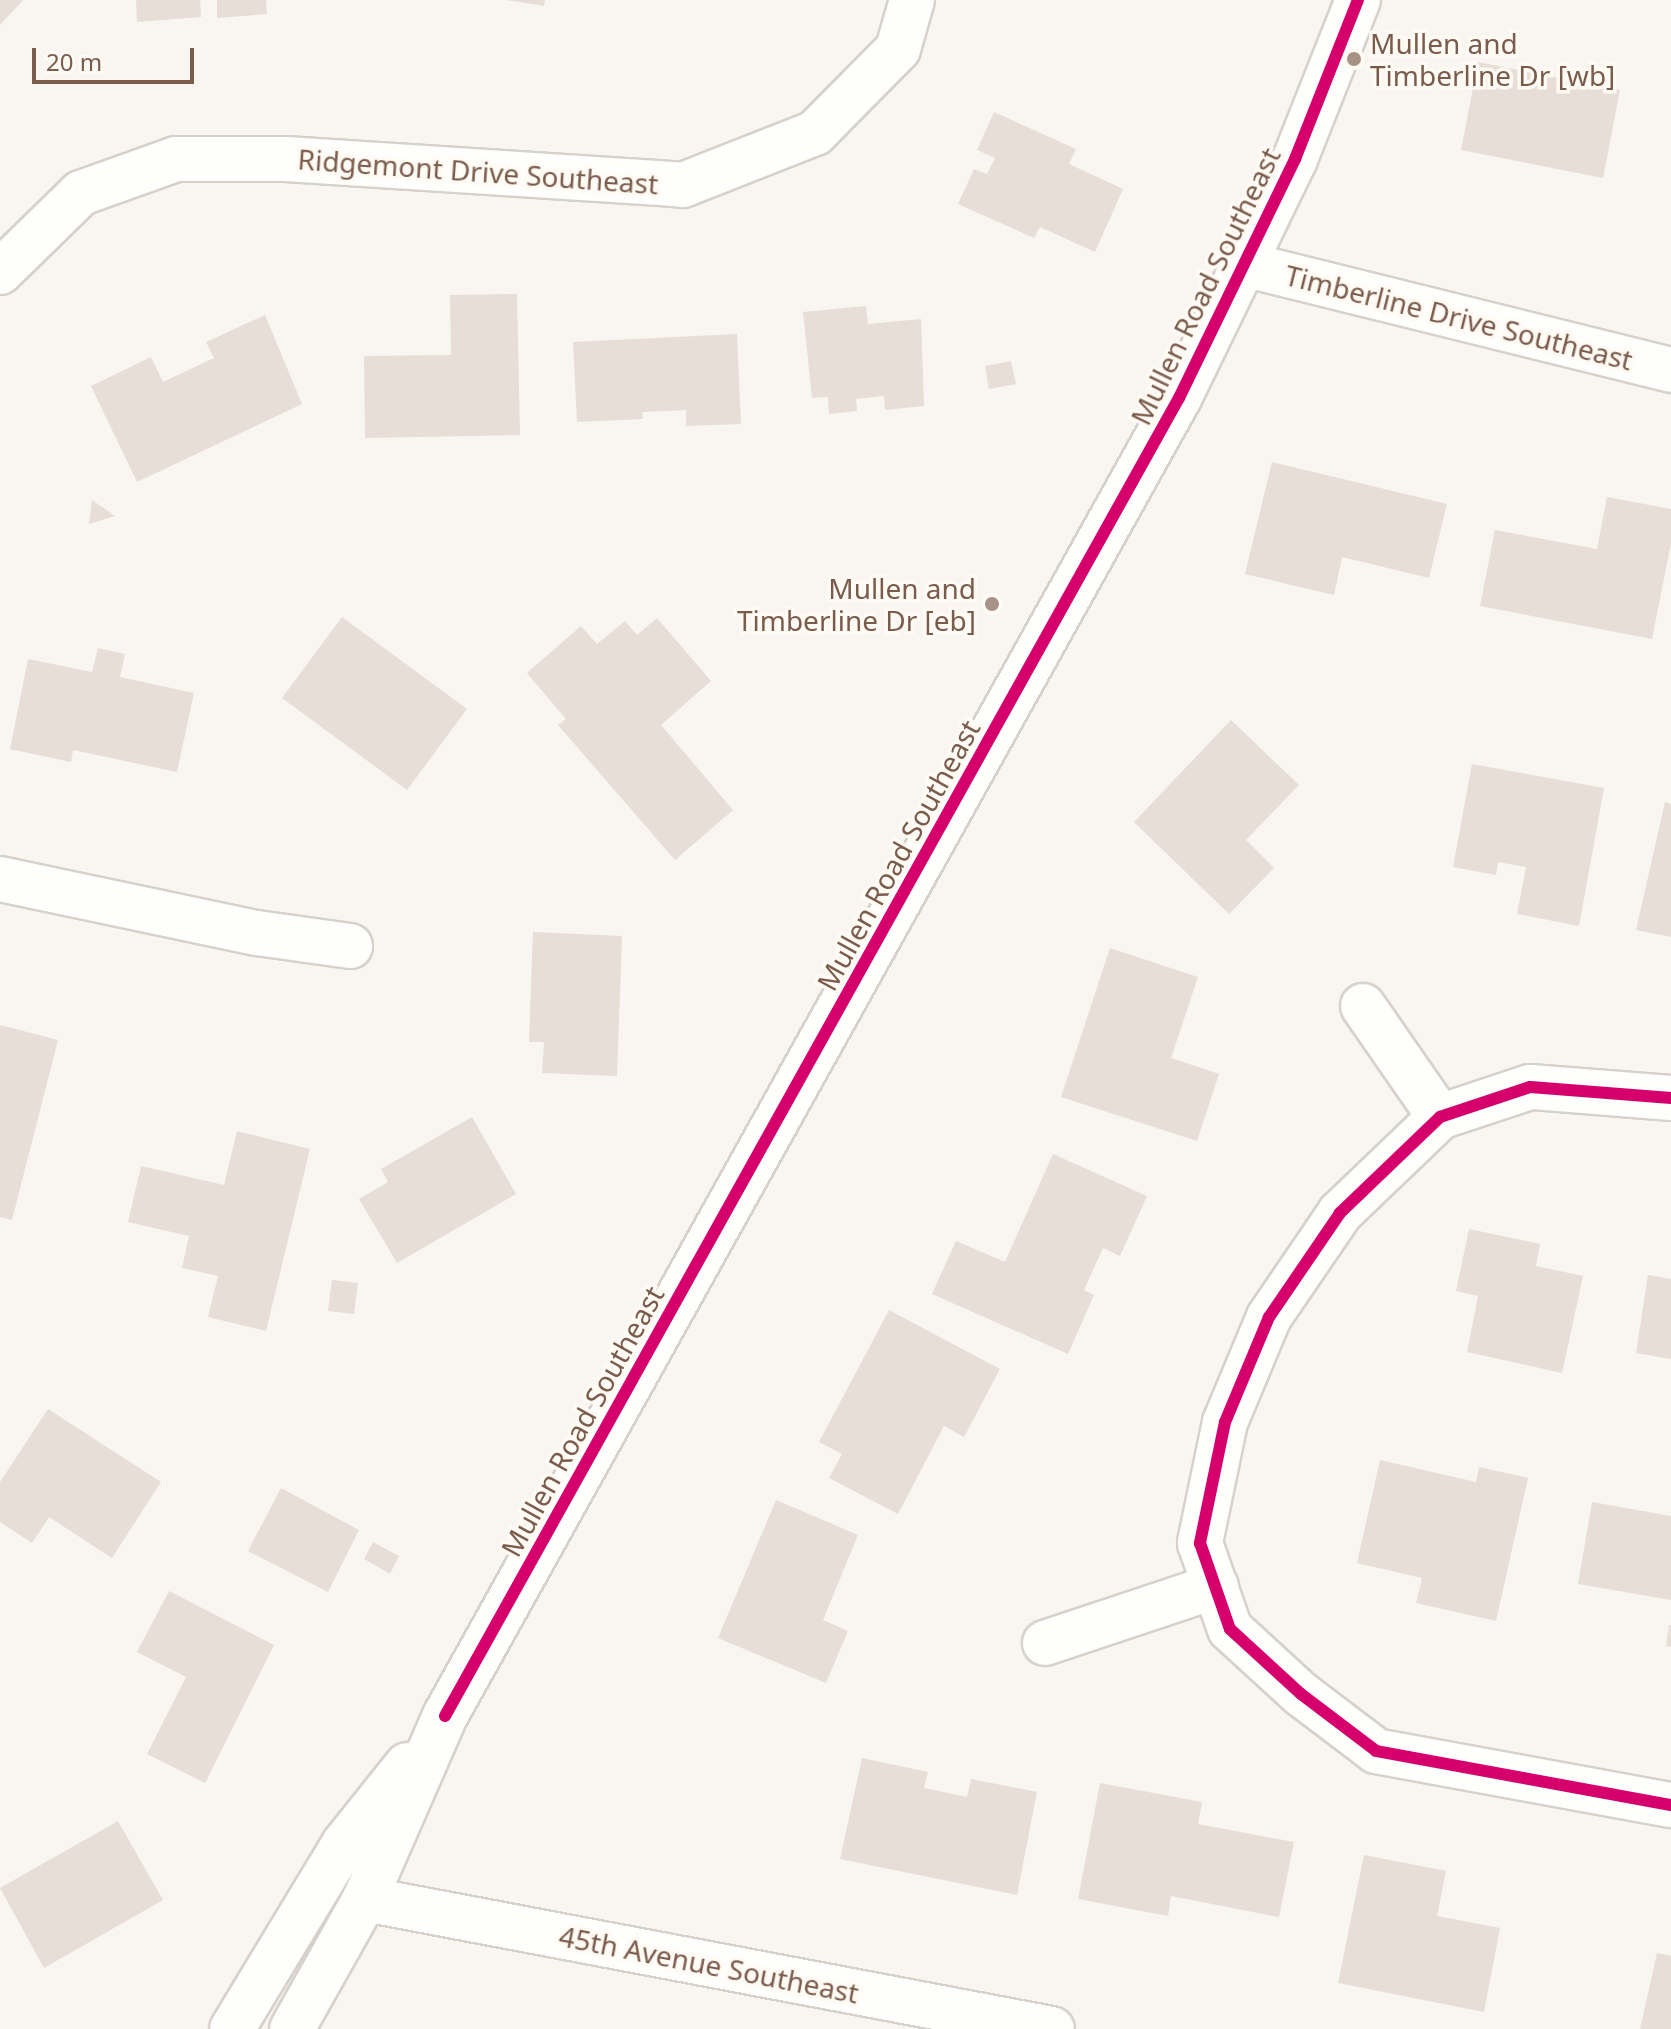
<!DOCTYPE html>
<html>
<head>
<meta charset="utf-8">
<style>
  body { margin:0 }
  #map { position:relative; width:1671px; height:2029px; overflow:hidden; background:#f9f5f0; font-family:"Noto Sans",sans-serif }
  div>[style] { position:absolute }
  .building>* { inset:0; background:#e6ded7 }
  .roads { filter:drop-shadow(2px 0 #d7d1cb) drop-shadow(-2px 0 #d7d1cb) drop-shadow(0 2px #d7d1cb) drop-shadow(0 -2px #d7d1cb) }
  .minor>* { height:44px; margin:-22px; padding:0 22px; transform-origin:22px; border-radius:22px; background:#fefefd }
  .cycleway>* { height:12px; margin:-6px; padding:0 6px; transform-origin:6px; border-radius:6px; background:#d6006c }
  .dots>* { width:22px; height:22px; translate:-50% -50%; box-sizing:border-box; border:4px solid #fffaf3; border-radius:50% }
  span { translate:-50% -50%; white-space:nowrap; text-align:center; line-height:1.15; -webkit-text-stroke:7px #fffaf3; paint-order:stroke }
  .poi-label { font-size:28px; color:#7a5c4d }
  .left { translate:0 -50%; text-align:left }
  .right { translate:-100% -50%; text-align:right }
  .street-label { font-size:28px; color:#7a5c4d }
  .scale { position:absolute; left:32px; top:48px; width:162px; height:36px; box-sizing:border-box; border:4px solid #7a5c4d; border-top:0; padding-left:10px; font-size:24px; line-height:28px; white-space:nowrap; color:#7a5c4d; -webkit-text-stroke:6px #fffaf3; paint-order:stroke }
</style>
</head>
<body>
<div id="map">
  <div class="building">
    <i style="clip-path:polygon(0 0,23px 0,0 25px)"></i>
    <i style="clip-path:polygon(136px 0,200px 0,201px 17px,137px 22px)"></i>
    <i style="clip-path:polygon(217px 0,266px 0,267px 14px,217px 18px)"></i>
    <i style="clip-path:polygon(506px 0,545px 0,544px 6px)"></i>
    <i style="clip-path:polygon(1478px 62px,1620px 90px,1603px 178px,1461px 150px)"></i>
    <i style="clip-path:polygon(994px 112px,1076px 149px,1069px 164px,1123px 189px,1095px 252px,1040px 227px,1034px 238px,958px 204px,974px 169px,987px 174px,995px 158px,977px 150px)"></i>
    <i style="clip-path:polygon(517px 294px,520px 435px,365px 438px,364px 356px,451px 355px,450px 295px)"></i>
    <i style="clip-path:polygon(866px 306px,868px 324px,921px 319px,924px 406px,885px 410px,884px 396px,856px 399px,857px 411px,829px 414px,828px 397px,812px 398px,803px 312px)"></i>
    <i style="clip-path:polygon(265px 315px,302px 404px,137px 482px,91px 386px,151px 357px,163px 382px,214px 358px,206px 342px)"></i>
    <i style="clip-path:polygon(737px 334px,741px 424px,686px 426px,686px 410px,642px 412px,643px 419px,577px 422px,573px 342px)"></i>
    <i style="clip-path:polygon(1011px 361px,1016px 384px,989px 389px,985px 366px)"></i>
    <i style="clip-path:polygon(1272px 462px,1447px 504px,1429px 578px,1342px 557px,1334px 595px,1245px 574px)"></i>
    <i style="clip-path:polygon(1607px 497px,1671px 509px,1671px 543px,1652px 639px,1480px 606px,1495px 530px,1597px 549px)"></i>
    <i style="clip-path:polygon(92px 500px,115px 516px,89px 524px)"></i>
    <i style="clip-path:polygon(342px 617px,467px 709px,407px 790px,282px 698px)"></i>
    <i style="clip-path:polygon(657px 618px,711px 681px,661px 725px,733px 810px,675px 860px,558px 725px,566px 719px,527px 673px,581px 626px,597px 644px,625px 621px,637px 635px)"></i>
    <i style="clip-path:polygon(98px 648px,125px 654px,120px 677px,194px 693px,177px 772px,73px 750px,71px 762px,10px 749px,28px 659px,92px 672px)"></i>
    <i style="clip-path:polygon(1231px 720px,1299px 785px,1246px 840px,1274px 868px,1229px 914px,1134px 822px)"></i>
    <i style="clip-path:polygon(1472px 764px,1604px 788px,1579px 926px,1517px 914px,1526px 867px,1498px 862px,1496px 875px,1453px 867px)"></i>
    <i style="clip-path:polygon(1665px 802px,1671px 804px,1671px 937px,1636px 930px)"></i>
    <i style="clip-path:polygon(533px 932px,622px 936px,617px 1076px,542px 1073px,544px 1042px,529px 1042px)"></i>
    <i style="clip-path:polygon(1110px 948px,1198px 977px,1171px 1058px,1219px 1074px,1197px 1141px,1061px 1097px)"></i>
    <i style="clip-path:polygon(0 1025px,58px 1040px,12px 1220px,0 1217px)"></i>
    <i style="clip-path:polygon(472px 1117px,516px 1194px,397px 1263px,359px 1199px,388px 1182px,381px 1169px)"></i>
    <i style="clip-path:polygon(237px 1131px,310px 1149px,266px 1331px,208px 1317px,218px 1276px,182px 1268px,189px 1236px,128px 1222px,141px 1166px,224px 1185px)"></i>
    <i style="clip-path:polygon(1053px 1154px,1147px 1196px,1120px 1256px,1103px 1248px,1084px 1290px,1094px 1295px,1068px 1354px,932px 1294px,956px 1241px,1005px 1262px)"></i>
    <i style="clip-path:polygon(1469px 1229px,1540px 1244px,1536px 1266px,1583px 1276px,1562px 1373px,1467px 1352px,1478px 1296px,1456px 1291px)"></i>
    <i style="clip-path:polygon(1648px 1275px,1671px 1279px,1671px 1359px,1636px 1353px)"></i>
    <i style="clip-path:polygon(332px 1280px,358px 1283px,354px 1314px,328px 1311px)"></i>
    <i style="clip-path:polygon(889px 1310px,1000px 1369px,964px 1437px,944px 1426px,898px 1514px,829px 1478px,842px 1454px,819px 1442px)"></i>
    <i style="clip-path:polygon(48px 1409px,161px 1482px,112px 1558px,49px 1517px,32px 1543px,0 1522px,0 1482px)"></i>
    <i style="clip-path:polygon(1380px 1460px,1476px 1482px,1479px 1467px,1528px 1478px,1496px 1621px,1416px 1603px,1422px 1578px,1357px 1563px)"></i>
    <i style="clip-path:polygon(281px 1488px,359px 1530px,328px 1592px,248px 1551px)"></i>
    <i style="clip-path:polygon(776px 1500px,858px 1535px,823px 1620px,848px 1631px,826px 1683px,718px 1638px)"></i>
    <i style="clip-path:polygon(1592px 1502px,1671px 1516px,1671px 1600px,1578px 1584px)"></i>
    <i style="clip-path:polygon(373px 1542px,399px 1556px,390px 1574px,364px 1559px)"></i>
    <i style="clip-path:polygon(169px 1591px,274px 1645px,205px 1783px,147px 1754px,186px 1677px,137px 1652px)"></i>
    <i style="clip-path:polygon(1669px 1625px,1671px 1625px,1671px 1647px,1666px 1646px)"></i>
    <i style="clip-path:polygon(862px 1758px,928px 1772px,924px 1788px,967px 1797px,971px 1779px,1037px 1792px,1017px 1895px,840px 1859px)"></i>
    <i style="clip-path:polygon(1100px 1783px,1202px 1802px,1198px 1824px,1294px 1842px,1279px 1917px,1171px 1896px,1168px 1916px,1078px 1899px)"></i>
    <i style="clip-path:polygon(118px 1821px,163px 1900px,44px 1968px,0 1888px)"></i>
    <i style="clip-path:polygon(1364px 1855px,1446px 1871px,1437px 1916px,1500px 1928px,1484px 2012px,1338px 1983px)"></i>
    <i style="clip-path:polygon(1657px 1953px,1671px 1956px,1671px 2029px,1640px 2029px)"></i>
  </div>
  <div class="roads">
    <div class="minor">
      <i style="left:1247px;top:265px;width:437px;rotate:13.9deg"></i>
      <i style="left:0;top:272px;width:113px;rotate:-44.3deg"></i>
      <i style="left:81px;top:193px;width:101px;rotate:-19.7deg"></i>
      <i style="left:176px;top:159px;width:110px"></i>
      <i style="left:286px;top:159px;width:398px;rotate:3.7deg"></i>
      <i style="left:683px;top:185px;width:142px;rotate:-21.5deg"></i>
      <i style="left:815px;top:133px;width:118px;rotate:-45.3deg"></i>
      <i style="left:898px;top:49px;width:51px;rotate:-74.1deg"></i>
      <i style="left:0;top:879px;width:263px;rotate:11.9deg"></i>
      <i style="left:257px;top:933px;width:94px;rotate:8deg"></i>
      <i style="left:1363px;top:1006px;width:135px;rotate:55.3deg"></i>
      <i style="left:1671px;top:1098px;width:141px;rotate:-175.5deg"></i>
      <i style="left:1530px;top:1087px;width:95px;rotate:161.6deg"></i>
      <i style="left:1440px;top:1117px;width:139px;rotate:136.2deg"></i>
      <i style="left:1340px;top:1213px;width:126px;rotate:124.3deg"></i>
      <i style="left:1269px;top:1317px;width:114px;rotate:112.7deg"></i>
      <i style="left:1225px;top:1422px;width:124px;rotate:101.7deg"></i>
      <i style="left:1200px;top:1543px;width:91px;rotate:70.8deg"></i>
      <i style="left:1230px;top:1629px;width:96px;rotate:42.5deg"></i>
      <i style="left:1301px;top:1694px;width:94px;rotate:37.2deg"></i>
      <i style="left:1376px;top:1751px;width:300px;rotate:10.4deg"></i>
      <i style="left:1045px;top:1643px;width:180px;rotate:-18.4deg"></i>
      <i style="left:365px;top:1899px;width:699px;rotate:10.72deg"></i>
      <i style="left:232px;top:2029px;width:216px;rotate:-58.8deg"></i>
      <i style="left:344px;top:1844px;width:101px;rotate:-51.4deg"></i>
      <i style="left:292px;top:2029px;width:149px;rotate:-60.7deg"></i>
      <i style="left:365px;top:1899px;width:200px;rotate:-66.4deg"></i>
      <i style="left:445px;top:1716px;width:1509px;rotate:-60.89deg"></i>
      <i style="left:1179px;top:398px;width:266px;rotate:-64.1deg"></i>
      <i style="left:1295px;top:159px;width:171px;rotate:-68.4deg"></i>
    </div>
  </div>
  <div class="cycleway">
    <i style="left:1671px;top:1098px;width:141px;rotate:-175.5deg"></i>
    <i style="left:1530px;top:1087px;width:95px;rotate:161.6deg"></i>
    <i style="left:1440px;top:1117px;width:139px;rotate:136.2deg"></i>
    <i style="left:1340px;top:1213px;width:126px;rotate:124.3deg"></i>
    <i style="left:1269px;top:1317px;width:114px;rotate:112.7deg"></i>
    <i style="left:1225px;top:1422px;width:124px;rotate:101.7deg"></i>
    <i style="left:1200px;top:1543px;width:91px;rotate:70.8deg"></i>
    <i style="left:1230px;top:1629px;width:96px;rotate:42.5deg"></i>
    <i style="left:1301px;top:1694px;width:94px;rotate:37.2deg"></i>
    <i style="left:1376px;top:1751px;width:300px;rotate:10.4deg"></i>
    <i style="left:445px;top:1716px;width:1509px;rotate:-60.89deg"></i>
    <i style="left:1179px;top:398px;width:266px;rotate:-64.1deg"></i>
    <i style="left:1295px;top:159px;width:171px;rotate:-68.4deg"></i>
  </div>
  <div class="dots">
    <i style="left:1354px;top:59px;background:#a69286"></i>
    <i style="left:992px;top:604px;background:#a69286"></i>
  </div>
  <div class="poi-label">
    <span class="left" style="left:1370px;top:59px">Mullen and<br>Timberline Dr [wb]</span>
    <span class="right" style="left:976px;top:604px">Mullen and<br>Timberline Dr [eb]</span>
  </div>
  <div class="street-label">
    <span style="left:478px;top:171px;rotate:4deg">Ridgemont Drive Southeast</span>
    <span style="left:1205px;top:286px;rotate:-64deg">Mullen Road Southeast</span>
    <span style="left:1459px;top:317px;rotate:14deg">Timberline Drive Southeast</span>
    <span style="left:898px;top:855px;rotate:-61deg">Mullen Road Southeast</span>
    <span style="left:582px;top:1421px;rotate:-61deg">Mullen Road Southeast</span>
    <span style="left:709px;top:1964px;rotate:11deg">45th Avenue Southeast</span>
  </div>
  <div class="scale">20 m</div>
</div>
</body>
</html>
